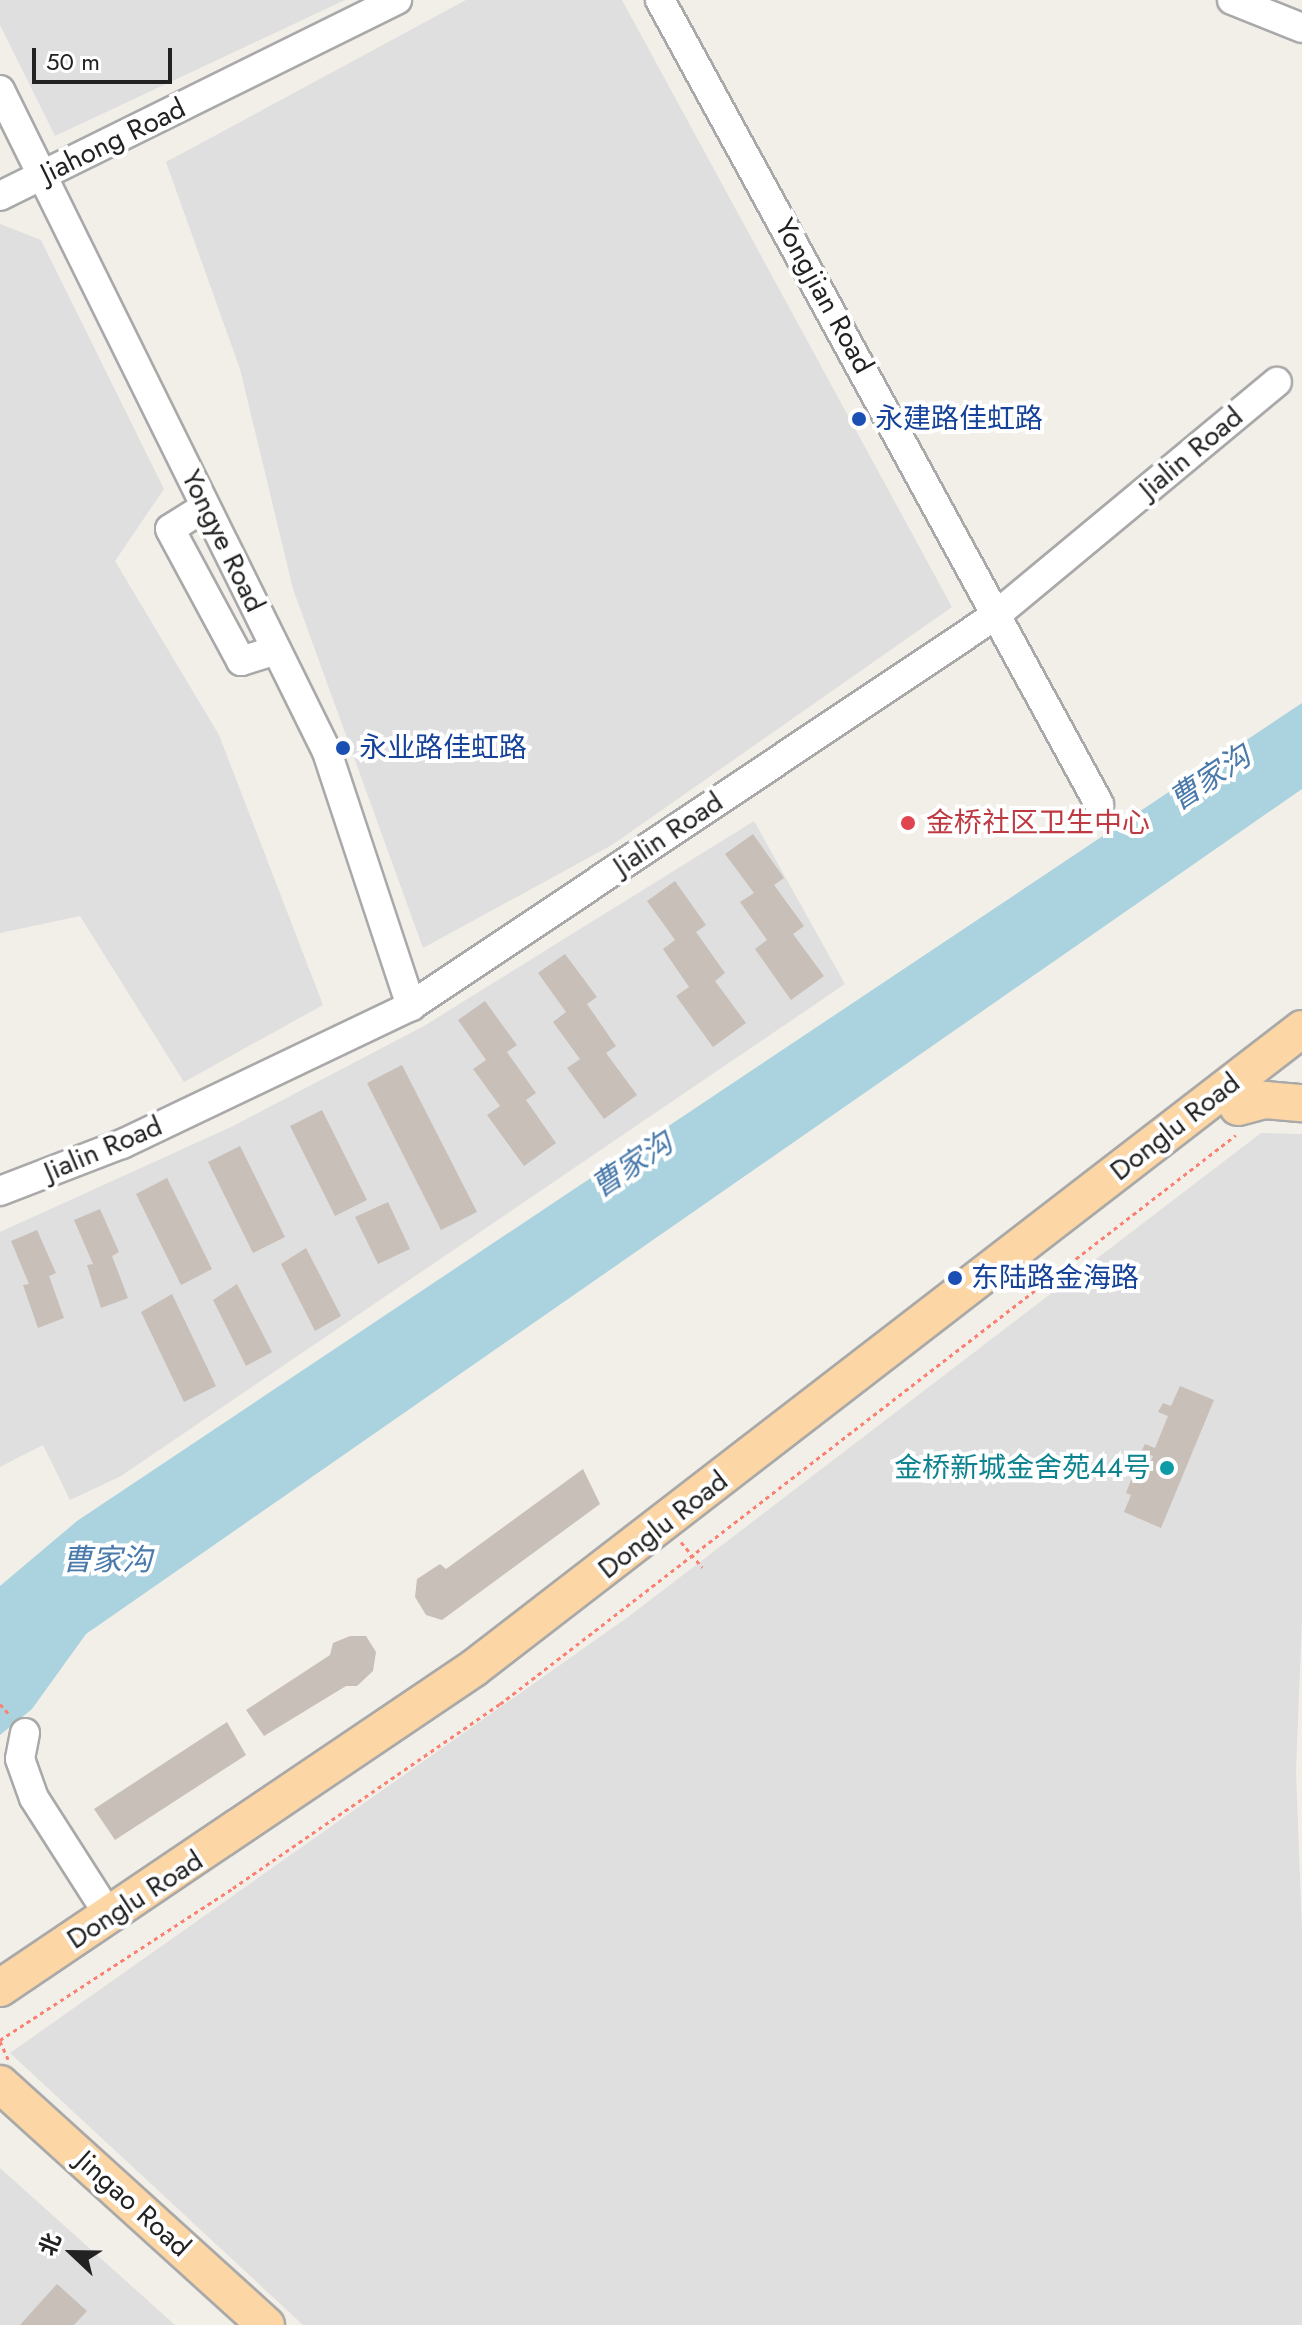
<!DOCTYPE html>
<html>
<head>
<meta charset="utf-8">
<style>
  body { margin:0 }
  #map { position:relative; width:1302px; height:2325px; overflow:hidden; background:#f2efe9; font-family:Jost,"Noto Sans SC",sans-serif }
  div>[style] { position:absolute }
  .residential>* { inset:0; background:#e0dfdf }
  .water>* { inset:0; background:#aad3df }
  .building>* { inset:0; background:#c7bfb8 }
  .path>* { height:3px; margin-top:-1.5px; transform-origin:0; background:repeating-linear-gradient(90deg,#fa8072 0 4px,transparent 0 8px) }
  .roads { filter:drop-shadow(2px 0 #a9a9a9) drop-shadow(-2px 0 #a9a9a9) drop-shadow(0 2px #a9a9a9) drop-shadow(0 -2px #a9a9a9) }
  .minor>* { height:28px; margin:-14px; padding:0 14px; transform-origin:14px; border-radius:14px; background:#fff }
  .major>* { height:36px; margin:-18px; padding:0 18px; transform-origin:18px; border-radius:18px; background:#fcd6a4 }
  .dots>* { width:22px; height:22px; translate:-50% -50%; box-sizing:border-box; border:4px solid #fff; border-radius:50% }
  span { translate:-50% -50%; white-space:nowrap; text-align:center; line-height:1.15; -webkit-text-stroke:8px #fff; paint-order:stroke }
  .street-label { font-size:28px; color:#222 }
  .transit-label { font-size:28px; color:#164399 }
  .left { translate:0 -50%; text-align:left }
  .health-label { font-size:28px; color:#be3a42 }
  .culture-label { font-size:28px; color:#0d838f }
  .right { translate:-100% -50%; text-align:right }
  .water-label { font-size:30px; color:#4a7aab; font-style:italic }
  .north { position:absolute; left:32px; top:2213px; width:80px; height:80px; -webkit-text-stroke:6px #fff; paint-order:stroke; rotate:292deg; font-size:22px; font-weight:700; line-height:32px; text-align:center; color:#222 }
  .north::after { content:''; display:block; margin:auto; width:28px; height:36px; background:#222; clip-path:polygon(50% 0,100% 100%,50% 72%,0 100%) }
  .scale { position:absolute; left:32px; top:48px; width:140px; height:36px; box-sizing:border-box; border:4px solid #222; border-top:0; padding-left:10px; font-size:24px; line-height:28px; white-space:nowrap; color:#222; -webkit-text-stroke:6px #fff; paint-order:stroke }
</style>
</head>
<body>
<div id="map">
  <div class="residential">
    <i style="clip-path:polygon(0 0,345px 0,55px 136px,0 25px)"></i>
    <i style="clip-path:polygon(466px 0,622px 0,952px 607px,612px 845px,423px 948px,293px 589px,240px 369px,166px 162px)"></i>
    <i style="clip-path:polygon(0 224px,41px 240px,164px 489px,115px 561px,219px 735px,323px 1005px,184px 1082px,80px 916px,0 933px)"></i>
    <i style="clip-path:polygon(754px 821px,845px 984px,121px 1476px,70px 1500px,43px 1445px,0 1467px,0 1232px,231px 1127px,424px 1026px)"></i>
    <i style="clip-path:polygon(1261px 1133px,1302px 1134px,1302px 1619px,1296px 1771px,1302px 1931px,1302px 2325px,303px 2325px,10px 2053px,628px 1617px)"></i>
    <i style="clip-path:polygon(0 2168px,175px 2325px,0 2325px)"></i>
  </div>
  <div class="water">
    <i style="clip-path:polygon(1302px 703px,1302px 789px,86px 1634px,32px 1709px,0 1735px,0 1586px,77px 1521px)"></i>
  </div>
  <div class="building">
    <i style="clip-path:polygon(753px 834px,784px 878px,774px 885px,804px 926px,793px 934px,824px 976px,791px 1000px,755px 949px,767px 940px,740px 902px,754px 893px,725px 854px)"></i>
    <i style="clip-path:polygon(675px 881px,706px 925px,696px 932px,725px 973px,715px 981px,746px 1023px,713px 1047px,676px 996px,689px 987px,663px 949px,675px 940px,647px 901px)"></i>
    <i style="clip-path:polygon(565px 954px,597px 997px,587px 1004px,616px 1046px,606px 1053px,637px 1095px,604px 1119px,567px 1068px,580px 1059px,553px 1022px,566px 1012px,538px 973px)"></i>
    <i style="clip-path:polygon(485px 1001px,517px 1045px,507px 1052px,536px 1093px,526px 1100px,556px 1143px,524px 1166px,487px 1115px,500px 1106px,473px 1069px,486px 1060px,458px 1020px)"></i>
    <i style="clip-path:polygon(402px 1065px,477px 1212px,441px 1230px,367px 1083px)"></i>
    <i style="clip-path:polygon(322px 1110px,367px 1200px,335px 1216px,290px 1126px)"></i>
    <i style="clip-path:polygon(240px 1146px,285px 1237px,253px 1253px,208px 1162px)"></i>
    <i style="clip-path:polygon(167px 1178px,212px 1269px,181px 1285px,136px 1194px)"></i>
    <i style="clip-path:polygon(388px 1202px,410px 1249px,378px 1264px,355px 1217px)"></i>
    <i style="clip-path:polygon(100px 1209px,119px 1252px,112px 1256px,128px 1298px,101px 1308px,87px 1265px,93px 1264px,74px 1220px)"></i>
    <i style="clip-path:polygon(37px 1230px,56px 1273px,49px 1276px,64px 1318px,38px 1328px,23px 1285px,29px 1284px,11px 1241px)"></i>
    <i style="clip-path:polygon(306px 1248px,341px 1316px,315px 1331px,281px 1264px)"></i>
    <i style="clip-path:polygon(237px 1284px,272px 1352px,246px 1366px,213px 1300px)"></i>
    <i style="clip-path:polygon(172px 1294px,216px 1386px,184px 1402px,141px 1312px)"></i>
    <i style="clip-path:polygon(1180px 1386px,1214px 1400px,1161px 1528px,1124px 1512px,1131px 1495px,1126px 1493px,1131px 1480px,1141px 1484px,1153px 1456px,1141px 1452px,1145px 1444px,1155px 1448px,1168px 1416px,1158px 1412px,1163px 1403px,1171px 1406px)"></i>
    <i style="clip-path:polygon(583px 1469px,600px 1504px,442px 1620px,426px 1615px,415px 1597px,417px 1579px,440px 1564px,446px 1569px)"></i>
    <i style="clip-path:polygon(350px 1636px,366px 1636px,376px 1652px,373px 1671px,357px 1686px,346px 1686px,264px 1736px,246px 1710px,330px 1655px,333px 1643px)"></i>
    <i style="clip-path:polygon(227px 1722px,246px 1755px,115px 1840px,94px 1809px)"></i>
    <i style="clip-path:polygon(57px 2284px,87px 2311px,74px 2325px,20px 2325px)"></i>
  </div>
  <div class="path">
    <i style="left:681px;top:1542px;width:33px;rotate:50deg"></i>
    <i style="left:0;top:1704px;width:15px;rotate:48deg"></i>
    <i style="left:0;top:2040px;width:278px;rotate:-33.1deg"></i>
    <i style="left:233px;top:1888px;width:324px;rotate:-34.6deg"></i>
    <i style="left:500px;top:1704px;width:930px;rotate:-37.71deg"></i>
    <i style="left:0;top:2041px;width:20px;rotate:66deg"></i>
  </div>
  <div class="roads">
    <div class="minor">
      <i style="left:660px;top:0;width:916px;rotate:61.36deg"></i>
      <i style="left:1232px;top:0;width:75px;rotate:21.8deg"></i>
      <i style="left:0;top:90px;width:738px;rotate:63.71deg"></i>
      <i style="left:327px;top:752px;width:268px;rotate:71.7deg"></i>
      <i style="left:0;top:196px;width:443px;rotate:-26.3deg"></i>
      <i style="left:205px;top:507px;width:41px;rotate:147.8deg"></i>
      <i style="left:170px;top:529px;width:150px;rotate:61.7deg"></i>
      <i style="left:241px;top:661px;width:37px;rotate:-17deg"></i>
      <i style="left:0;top:1191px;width:131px;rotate:-21.1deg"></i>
      <i style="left:122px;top:1144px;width:320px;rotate:-25.5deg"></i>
      <i style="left:411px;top:1006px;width:704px;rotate:-33.76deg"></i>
      <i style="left:996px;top:615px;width:365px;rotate:-39.7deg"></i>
      <i style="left:25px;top:1733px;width:26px;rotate:101deg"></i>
      <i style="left:20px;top:1759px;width:41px;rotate:70.3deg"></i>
      <i style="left:34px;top:1798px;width:119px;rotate:57.4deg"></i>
    </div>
    <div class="major">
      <i style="left:1238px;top:1107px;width:28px;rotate:-15deg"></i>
      <i style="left:1265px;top:1100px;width:37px;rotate:5deg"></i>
      <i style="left:0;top:1988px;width:572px;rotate:-34.02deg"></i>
      <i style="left:474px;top:1668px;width:1046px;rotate:-37.66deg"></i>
      <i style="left:0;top:2084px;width:359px;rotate:42.2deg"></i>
    </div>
  </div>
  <div class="dots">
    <i style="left:859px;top:419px;background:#1a4fb4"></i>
    <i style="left:343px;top:748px;background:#1a4fb4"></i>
    <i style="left:908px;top:823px;background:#e0444e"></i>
    <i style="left:955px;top:1278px;background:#1a4fb4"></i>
    <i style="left:1167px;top:1468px;background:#0f9aa8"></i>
  </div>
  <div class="street-label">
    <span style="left:113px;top:141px;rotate:-26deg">Jiahong Road</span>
    <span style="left:824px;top:296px;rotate:61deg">Yongjian Road</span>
    <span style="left:1191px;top:453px;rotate:-40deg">Jialin Road</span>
    <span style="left:223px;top:541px;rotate:64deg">Yongye Road</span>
    <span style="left:668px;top:834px;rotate:-34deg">Jialin Road</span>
    <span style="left:1175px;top:1127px;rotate:-38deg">Donglu Road</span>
    <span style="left:103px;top:1149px;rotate:-23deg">Jialin Road</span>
    <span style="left:663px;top:1525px;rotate:-38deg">Donglu Road</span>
    <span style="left:135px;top:1900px;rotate:-33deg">Donglu Road</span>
    <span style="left:133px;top:2204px;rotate:42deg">Jingao Road</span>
  </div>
  <div class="transit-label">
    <span class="left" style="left:875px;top:419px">永建路佳虹路</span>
    <span class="left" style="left:359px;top:748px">永业路佳虹路</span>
    <span class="left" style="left:971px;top:1278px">东陆路金海路</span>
  </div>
  <div class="health-label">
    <span class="left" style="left:926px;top:823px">金桥社区卫生中心</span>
  </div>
  <div class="culture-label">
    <span class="right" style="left:1151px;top:1468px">金桥新城金舍苑44号</span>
  </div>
  <div class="water-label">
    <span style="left:1210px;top:778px;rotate:-34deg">曹家沟</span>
    <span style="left:632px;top:1165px;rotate:-34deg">曹家沟</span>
    <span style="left:107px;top:1560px">曹家沟</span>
  </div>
  <div class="north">北</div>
  <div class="scale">50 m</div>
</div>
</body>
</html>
